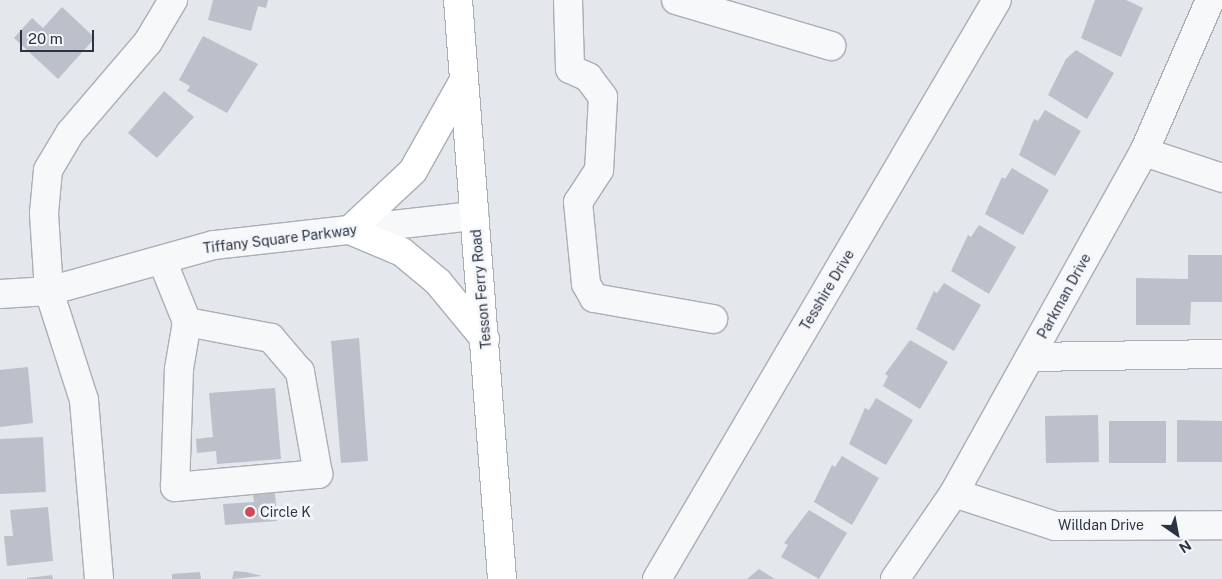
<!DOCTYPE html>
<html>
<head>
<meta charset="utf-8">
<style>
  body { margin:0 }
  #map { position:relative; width:1222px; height:579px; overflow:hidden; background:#e4e7ec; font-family:"Public Sans",sans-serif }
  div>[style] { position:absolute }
  .building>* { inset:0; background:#bbc0ca }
  .roads { filter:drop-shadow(1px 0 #a9aeb7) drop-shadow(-1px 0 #a9aeb7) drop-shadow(0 1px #a9aeb7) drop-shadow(0 -1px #a9aeb7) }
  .minor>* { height:28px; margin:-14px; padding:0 14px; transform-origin:14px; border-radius:14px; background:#f7f8fa }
  .major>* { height:28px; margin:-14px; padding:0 14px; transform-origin:14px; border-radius:14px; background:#fff }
  .dots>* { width:14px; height:14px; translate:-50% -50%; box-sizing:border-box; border:2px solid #f4f6f9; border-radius:50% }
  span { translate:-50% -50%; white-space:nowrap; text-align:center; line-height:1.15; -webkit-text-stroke:5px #f4f6f9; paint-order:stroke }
  .street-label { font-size:14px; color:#2b3445 }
  .poi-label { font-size:14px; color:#2b3445 }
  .left { translate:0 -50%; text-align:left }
  .north { position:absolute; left:1152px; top:509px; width:50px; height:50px; -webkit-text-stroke:4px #f4f6f9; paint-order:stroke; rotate:147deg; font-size:14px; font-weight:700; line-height:20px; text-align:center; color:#2b3445 }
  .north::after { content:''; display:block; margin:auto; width:18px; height:22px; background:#2b3445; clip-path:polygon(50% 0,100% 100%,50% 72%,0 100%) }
  .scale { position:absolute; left:20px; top:30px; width:74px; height:22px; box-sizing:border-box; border:2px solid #2b3445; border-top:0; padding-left:6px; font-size:15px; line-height:18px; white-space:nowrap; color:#2b3445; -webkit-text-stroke:4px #f4f6f9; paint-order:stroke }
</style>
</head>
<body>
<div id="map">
  <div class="building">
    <i style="clip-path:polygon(213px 0,268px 0,266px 8px,258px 6px,251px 31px,208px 20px)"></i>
    <i style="clip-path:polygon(1095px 0,1126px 0,1143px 8px,1121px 57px,1081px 38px)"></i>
    <i style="clip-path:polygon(62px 7px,95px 38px,58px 79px,14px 38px,32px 18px,43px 28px)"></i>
    <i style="clip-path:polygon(203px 36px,258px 64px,227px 113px,187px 91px,190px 86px,179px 80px)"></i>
    <i style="clip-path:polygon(1076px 50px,1114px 73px,1087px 119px,1048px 95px,1066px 59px)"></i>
    <i style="clip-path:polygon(164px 91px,194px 117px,157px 158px,128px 133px)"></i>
    <i style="clip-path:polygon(1045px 110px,1081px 131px,1055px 176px,1019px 155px,1034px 119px,1038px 121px)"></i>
    <i style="clip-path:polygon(1012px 168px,1049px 190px,1023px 235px,985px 214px,1002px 177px,1005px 179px)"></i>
    <i style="clip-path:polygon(979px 225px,1016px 247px,989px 294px,951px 271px,968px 235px,971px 237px)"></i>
    <i style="clip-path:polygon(1188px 255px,1222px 255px,1222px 302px,1191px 302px,1190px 325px,1136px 325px,1136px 278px,1188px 279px)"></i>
    <i style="clip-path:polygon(944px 283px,981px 305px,954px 351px,916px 329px,934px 291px,937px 293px)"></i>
    <i style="clip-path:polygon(359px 338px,368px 461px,341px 463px,331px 341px)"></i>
    <i style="clip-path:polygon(910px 340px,948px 362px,920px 409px,883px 386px,888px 376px,885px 374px)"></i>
    <i style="clip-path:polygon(28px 367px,33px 423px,0 427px,0 370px)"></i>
    <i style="clip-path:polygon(275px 388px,281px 459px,217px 464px,216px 451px,197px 453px,196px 439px,213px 437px,209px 393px)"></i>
    <i style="clip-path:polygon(876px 398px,913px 420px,886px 465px,849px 444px,865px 408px,869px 410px)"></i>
    <i style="clip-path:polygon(1098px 415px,1099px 462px,1046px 463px,1045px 416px)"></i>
    <i style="clip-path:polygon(1177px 420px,1222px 421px,1222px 462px,1177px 462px)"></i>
    <i style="clip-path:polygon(1109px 421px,1166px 421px,1166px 463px,1109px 463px)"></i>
    <i style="clip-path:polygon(43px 437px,46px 492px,0 494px,0 439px)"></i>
    <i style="clip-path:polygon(842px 456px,879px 478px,852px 525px,814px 502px,832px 465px,835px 467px)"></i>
    <i style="clip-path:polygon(275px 493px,277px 521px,225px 525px,223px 504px,254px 502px,253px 495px)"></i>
    <i style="clip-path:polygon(48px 507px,53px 561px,7px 566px,4px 536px,13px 536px,10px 510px)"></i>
    <i style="clip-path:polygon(809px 510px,847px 533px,819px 579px,781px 557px,788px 545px,784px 543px)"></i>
    <i style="clip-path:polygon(759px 569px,775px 579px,747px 579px)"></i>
    <i style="clip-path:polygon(234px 571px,246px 572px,262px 576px,232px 579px)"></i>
    <i style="clip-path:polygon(200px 572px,201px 579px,172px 579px,172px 574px)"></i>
    <i style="clip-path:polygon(52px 575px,53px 579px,27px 579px,27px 578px)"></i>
  </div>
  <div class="roads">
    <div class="minor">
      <i style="left:568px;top:0;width:69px;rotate:88.3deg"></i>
      <i style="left:570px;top:69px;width:20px;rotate:24deg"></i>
      <i style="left:588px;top:77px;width:25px;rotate:53deg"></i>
      <i style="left:603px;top:97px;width:73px;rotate:93.1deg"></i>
      <i style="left:599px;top:170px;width:38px;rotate:123deg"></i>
      <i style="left:578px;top:202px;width:82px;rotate:84.4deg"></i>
      <i style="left:586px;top:284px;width:16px;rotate:60deg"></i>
      <i style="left:594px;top:298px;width:121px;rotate:10deg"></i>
      <i style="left:676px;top:0;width:162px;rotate:16.5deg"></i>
      <i style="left:1144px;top:152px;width:82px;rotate:18.4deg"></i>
      <i style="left:162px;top:260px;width:67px;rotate:68deg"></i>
      <i style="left:187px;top:322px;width:48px;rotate:99.7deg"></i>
      <i style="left:179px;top:369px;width:118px;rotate:91.9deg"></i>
      <i style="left:175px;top:487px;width:144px;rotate:-5.2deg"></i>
      <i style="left:318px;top:474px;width:104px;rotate:-100deg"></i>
      <i style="left:300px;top:372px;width:45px;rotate:-130.5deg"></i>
      <i style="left:271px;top:338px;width:86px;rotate:-169.2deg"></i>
      <i style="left:0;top:294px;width:49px;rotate:-3.5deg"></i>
      <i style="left:49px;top:291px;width:171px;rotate:-15.6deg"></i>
      <i style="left:214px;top:245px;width:262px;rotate:-6.4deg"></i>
      <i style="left:1030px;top:357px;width:192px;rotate:-0.9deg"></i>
      <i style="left:954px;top:493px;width:106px;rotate:18.1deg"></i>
      <i style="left:1055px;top:526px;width:167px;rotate:-0.3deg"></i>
      <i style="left:99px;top:579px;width:180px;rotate:-94.8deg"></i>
      <i style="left:84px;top:400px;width:114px;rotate:-107.8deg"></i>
      <i style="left:49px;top:291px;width:78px;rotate:-93.7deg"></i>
      <i style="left:44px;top:213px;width:43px;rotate:-84.7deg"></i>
      <i style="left:48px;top:170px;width:43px;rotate:-59.3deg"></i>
      <i style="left:70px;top:133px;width:120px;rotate:-49.4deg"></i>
      <i style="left:148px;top:42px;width:49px;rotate:-59.2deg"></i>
      <i style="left:657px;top:579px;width:671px;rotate:-59.58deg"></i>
      <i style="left:895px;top:579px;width:104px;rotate:-55.5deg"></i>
      <i style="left:954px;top:493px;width:390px;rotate:-60.9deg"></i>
      <i style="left:1144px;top:152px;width:166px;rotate:-66.5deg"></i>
    </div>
    <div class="major">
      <i style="left:458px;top:0;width:581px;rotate:85.65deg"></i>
      <i style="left:464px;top:80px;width:104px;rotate:119.3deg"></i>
      <i style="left:413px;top:171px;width:86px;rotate:136.9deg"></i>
      <i style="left:350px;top:230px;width:56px;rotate:22.9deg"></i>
      <i style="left:402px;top:252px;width:47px;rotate:39.8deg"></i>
      <i style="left:438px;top:282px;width:74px;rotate:50.5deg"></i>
    </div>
  </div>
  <div class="dots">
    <i style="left:250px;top:512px;background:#d1495b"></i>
  </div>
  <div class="street-label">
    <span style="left:280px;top:239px;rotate:-7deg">Tiffany Square Parkway</span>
    <span style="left:481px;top:289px;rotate:-95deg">Tesson Ferry Road</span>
    <span style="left:827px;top:290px;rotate:-59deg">Tesshire Drive</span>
    <span style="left:1064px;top:296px;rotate:-61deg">Parkman Drive</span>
    <span style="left:1101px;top:525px">Willdan Drive</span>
  </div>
  <div class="poi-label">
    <span class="left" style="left:260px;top:512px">Circle K</span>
  </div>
  <div class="north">N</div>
  <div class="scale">20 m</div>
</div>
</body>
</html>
